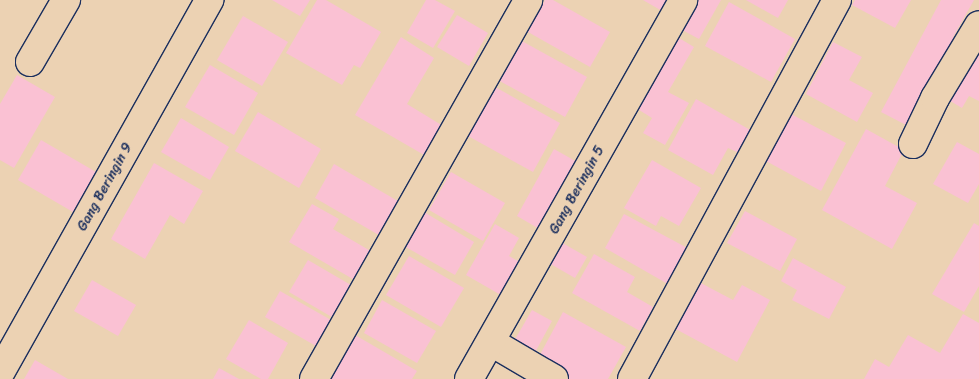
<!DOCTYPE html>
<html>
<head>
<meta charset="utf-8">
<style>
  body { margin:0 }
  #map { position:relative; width:979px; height:379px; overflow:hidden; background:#ecd2b3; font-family:Sriracha,sans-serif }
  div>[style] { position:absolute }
  .building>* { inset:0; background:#fac1d3 }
  .roads { filter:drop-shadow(1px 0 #1b2f5e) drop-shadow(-1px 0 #1b2f5e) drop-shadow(0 1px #1b2f5e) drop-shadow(0 -1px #1b2f5e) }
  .street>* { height:28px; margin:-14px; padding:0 14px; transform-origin:14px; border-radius:14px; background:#ecd2b3 }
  span { translate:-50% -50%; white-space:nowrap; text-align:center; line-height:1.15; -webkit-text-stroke:4px #ecd2b3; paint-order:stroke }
  .street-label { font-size:14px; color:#1b2f5e }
</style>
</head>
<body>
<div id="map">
  <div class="building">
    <i style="clip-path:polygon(272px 0,310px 0,300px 16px)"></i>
    <i style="clip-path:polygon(317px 0,326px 0,381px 32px,360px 68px,354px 65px,342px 85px,286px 53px)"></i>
    <i style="clip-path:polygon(426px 0,435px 0,455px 11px,433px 48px,407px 33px)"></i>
    <i style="clip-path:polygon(545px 0,553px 0,610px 32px,590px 67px,528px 32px)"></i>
    <i style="clip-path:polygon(643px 0,668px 0,662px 11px)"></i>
    <i style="clip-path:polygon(690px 0,721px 0,699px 39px,675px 26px)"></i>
    <i style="clip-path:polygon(746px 0,788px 0,778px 18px)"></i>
    <i style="clip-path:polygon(855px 0,911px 0,895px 28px,852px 5px)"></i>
    <i style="clip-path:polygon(941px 0,974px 0,953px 37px,960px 41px,948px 64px,941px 60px,906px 125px,881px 112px)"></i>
    <i style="clip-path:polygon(729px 2px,795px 39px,771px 82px,705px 46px)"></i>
    <i style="clip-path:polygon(457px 15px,488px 33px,469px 66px,437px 47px)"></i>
    <i style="clip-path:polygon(243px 16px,288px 42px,262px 86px,217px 60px)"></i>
    <i style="clip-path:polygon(669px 32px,694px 47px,668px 92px,689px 103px,665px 145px,643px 133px,652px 118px,636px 108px)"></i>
    <i style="clip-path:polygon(979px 32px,979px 101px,969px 96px,962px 108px,942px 96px)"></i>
    <i style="clip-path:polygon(401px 37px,434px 58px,407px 104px,448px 129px,431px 159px,355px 115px)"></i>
    <i style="clip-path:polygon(520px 40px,587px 77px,565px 117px,498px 80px)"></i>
    <i style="clip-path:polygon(833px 42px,862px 57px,849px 80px,873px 93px,857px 122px,806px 94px)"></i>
    <i style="clip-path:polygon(210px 65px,258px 93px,234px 135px,185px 107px)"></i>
    <i style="clip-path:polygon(17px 75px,55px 97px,14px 168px,0 160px,0 104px)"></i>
    <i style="clip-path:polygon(495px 87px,560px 123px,533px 172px,468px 136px)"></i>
    <i style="clip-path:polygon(696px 99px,752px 131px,739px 153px,728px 148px,713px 175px,668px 150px)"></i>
    <i style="clip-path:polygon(258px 112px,321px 149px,299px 188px,235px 151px)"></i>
    <i style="clip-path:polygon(791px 114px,846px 143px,821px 191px,766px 161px)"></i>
    <i style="clip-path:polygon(181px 118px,229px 147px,210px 180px,161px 152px)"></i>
    <i style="clip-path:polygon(866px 129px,904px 150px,885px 186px,917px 203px,892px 249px,822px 210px)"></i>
    <i style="clip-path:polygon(41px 140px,96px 172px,73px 212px,18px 180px)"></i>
    <i style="clip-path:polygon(957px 142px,979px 154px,979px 184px,968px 203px,933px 184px)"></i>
    <i style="clip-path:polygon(554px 149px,586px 167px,548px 234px,517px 216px)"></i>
    <i style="clip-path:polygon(652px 160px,701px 188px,679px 226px,661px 216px,656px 226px,624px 208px)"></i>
    <i style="clip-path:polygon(154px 163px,203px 191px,184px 224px,170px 215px,145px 259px,111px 239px)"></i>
    <i style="clip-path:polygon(334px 164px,403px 204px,384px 238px,315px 198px)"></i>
    <i style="clip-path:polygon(451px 172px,505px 203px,483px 241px,429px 210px)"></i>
    <i style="clip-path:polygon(312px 204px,339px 219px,333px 229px,374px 253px,358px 282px,289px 242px)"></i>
    <i style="clip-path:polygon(745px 211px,797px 239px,780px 271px,727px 243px)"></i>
    <i style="clip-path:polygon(424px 212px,474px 242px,455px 275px,404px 246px)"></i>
    <i style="clip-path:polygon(624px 214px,693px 251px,673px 287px,605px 248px)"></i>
    <i style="clip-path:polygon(974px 223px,979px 226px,979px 286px,964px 312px,932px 294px)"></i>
    <i style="clip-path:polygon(495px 224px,519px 238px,509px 256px,525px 265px,506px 298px,466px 275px)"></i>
    <i style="clip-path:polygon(559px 241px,587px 257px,575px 278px,547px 262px)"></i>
    <i style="clip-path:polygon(594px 254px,635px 277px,627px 292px,653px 307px,640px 331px,572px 293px)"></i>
    <i style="clip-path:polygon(409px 256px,464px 288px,441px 327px,386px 295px)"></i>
    <i style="clip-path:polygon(793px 258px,846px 287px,829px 319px,792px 300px,797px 290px,781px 281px)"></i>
    <i style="clip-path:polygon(308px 260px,356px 288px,337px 320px,289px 292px)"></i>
    <i style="clip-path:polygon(92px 280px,136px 305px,118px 336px,74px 311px)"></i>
    <i style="clip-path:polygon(697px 281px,733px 300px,742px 285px,770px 300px,737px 362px,672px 327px)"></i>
    <i style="clip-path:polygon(280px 291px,331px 320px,316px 346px,265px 317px)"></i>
    <i style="clip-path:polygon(382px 300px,436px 331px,417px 363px,364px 333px)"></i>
    <i style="clip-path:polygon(532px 310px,552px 321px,531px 360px,510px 348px)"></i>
    <i style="clip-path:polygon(563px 312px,626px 347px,608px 379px,567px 379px,536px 362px)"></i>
    <i style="clip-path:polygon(963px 314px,979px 323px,979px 379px,864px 379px,875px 359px,889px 367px,908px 335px,940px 353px)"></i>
    <i style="clip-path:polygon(249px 320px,288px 343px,268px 379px,261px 379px,226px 359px)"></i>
    <i style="clip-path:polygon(355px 335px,417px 371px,412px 379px,330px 379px)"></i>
    <i style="clip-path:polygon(35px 360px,68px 379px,24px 379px)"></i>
    <i style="clip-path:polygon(219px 368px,239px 379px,213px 379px)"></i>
  </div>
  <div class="roads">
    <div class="street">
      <i style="left:30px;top:62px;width:72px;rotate:-59.9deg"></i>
      <i style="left:913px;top:144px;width:51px;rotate:-64.4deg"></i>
      <i style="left:935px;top:98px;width:85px;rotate:-58.9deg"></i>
      <i style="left:491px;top:342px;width:73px;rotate:30.4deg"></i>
      <i style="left:0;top:373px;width:428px;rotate:-60.7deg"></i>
      <i style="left:314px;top:379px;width:435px;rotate:-60.5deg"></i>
      <i style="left:469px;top:379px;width:435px;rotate:-60.5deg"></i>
      <i style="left:632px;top:379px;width:431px;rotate:-61.6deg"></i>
    </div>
  </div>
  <div class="street-label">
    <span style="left:105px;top:187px;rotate:-61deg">Gang Beringin 9</span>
    <span style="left:577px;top:190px;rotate:-61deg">Gang Beringin 5</span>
  </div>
</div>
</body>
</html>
